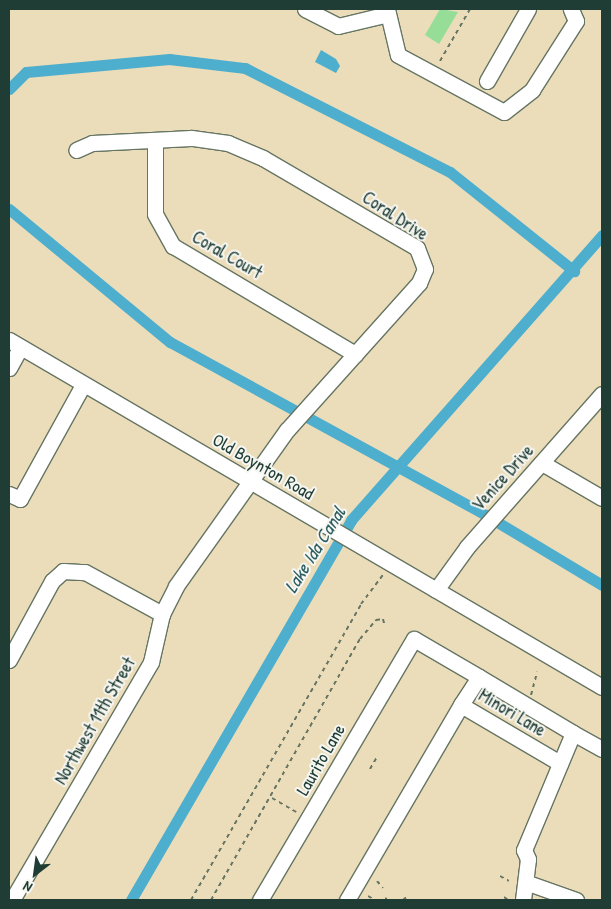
<!DOCTYPE html>
<html>
<head>
<meta charset="utf-8">
<style>
  body { margin:0 }
  #map { position:relative; width:611px; height:909px; overflow:hidden; background:#ebddba; font-family:"Patrick Hand",sans-serif }
  div>[style] { position:absolute }
  .green>* { inset:0; background:#96dd97 }
  .water>* { inset:0; background:#4eaecd }
  .canal>* { height:11px; margin:-5.5px; padding:0 5.5px; transform-origin:5.5px; border-radius:5.5px; background:#4eaecd }
  .path>* { height:2px; margin-top:-1px; transform-origin:0; background:repeating-linear-gradient(90deg,#667563 0 4px,transparent 0 8px) }
  .roads { filter:drop-shadow(1px 0 #667563) drop-shadow(-1px 0 #667563) drop-shadow(0 1px #667563) drop-shadow(0 -1px #667563) }
  .minor>* { height:15px; margin:-7.5px; padding:0 7.5px; transform-origin:7.5px; border-radius:7.5px; background:#fff }
  span { translate:-50% -50%; white-space:nowrap; text-align:center; line-height:1.15; -webkit-text-stroke:4px #f6f6f2; paint-order:stroke }
  .street-label { font-size:18px; color:#1f3d34 }
  .water-label { font-size:19px; color:#2d5f62; font-style:italic }
  .frame { position:absolute; inset:0; border:10px solid #1f3d34; pointer-events:none }
  .north { position:absolute; left:10px; top:849px; width:50px; height:50px; -webkit-text-stroke:4px #f6f6f2; paint-order:stroke; rotate:210deg; font-size:14px; font-weight:700; line-height:20px; text-align:center; color:#1f3d34 }
  .north::after { content:''; display:block; margin:auto; width:18px; height:22px; background:#1f3d34; clip-path:polygon(50% 0,100% 100%,50% 72%,0 100%) }
</style>
</head>
<body>
<div id="map">
  <div class="green">
    <i style="clip-path:polygon(440px 9px,458px 12px,439px 44px,425px 35px)"></i>
  </div>
  <div class="water">
    <i style="clip-path:polygon(321px 50px,336px 59px,340px 66px,336px 73px,315px 62px)"></i>
  </div>
  <div class="canal">
    <i style="left:9px;top:89px;width:24px;rotate:-45deg"></i>
    <i style="left:26px;top:72px;width:144px;rotate:-5.2deg"></i>
    <i style="left:169px;top:59px;width:77px;rotate:6.8deg"></i>
    <i style="left:245px;top:68px;width:230px;rotate:26.9deg"></i>
    <i style="left:450px;top:172px;width:159px;rotate:38.6deg"></i>
    <i style="left:9px;top:209px;width:209px;rotate:39.6deg"></i>
    <i style="left:170px;top:342px;width:352px;rotate:28.7deg"></i>
    <i style="left:479px;top:511px;width:144px;rotate:31deg"></i>
    <i style="left:131px;top:900px;width:439px;rotate:-59.9deg"></i>
    <i style="left:351px;top:520px;width:380px;rotate:-48.6deg"></i>
  </div>
  <div class="path">
    <i style="left:440px;top:61px;width:60px;rotate:-60deg"></i>
    <i style="left:531px;top:695px;width:24px;rotate:-75deg"></i>
    <i style="left:370px;top:769px;width:14px;rotate:-60deg"></i>
    <i style="left:272px;top:798px;width:28px;rotate:30deg"></i>
    <i style="left:500px;top:876px;width:10px;rotate:29deg"></i>
    <i style="left:377px;top:881px;width:9px;rotate:49deg"></i>
    <i style="left:368px;top:896px;width:8px;rotate:30deg"></i>
    <i style="left:504px;top:897px;width:5px;rotate:37deg"></i>
    <i style="left:385px;top:899px;width:2px;rotate:-27deg"></i>
    <i style="left:191px;top:900px;width:341px;rotate:-60.1deg"></i>
    <i style="left:361px;top:604px;width:38px;rotate:-53deg"></i>
    <i style="left:211px;top:900px;width:301px;rotate:-60.3deg"></i>
    <i style="left:360px;top:639px;width:25px;rotate:-50deg"></i>
    <i style="left:376px;top:620px;width:7px;rotate:-8deg"></i>
    <i style="left:383px;top:619px;width:8px;rotate:76deg"></i>
    <i style="left:403px;top:900px;width:8px;rotate:-40deg"></i>
  </div>
  <div class="roads">
    <div class="minor">
      <i style="left:305px;top:9px;width:37px;rotate:27deg"></i>
      <i style="left:338px;top:26px;width:51px;rotate:-13.5deg"></i>
      <i style="left:387px;top:9px;width:47px;rotate:76.6deg"></i>
      <i style="left:398px;top:55px;width:120px;rotate:28.3deg"></i>
      <i style="left:504px;top:112px;width:36px;rotate:-38deg"></i>
      <i style="left:532px;top:90px;width:82px;rotate:-57.5deg"></i>
      <i style="left:576px;top:21px;width:13px;rotate:-113deg"></i>
      <i style="left:487px;top:81px;width:83px;rotate:-60.3deg"></i>
      <i style="left:155px;top:141px;width:73px;rotate:90deg"></i>
      <i style="left:155px;top:214px;width:37px;rotate:61deg"></i>
      <i style="left:173px;top:246px;width:212px;rotate:30.7deg"></i>
      <i style="left:9px;top:340px;width:687px;rotate:30.33deg"></i>
      <i style="left:9px;top:368px;width:23px;rotate:-61deg"></i>
      <i style="left:542px;top:463px;width:69px;rotate:30.3deg"></i>
      <i style="left:9px;top:494px;width:12px;rotate:24deg"></i>
      <i style="left:20px;top:499px;width:130px;rotate:-61.1deg"></i>
      <i style="left:436px;top:590px;width:53px;rotate:-54.2deg"></i>
      <i style="left:467px;top:547px;width:204px;rotate:-48.6deg"></i>
      <i style="left:9px;top:660px;width:90px;rotate:-61.4deg"></i>
      <i style="left:52px;top:581px;width:15px;rotate:-42deg"></i>
      <i style="left:63px;top:571px;width:22px;rotate:3deg"></i>
      <i style="left:85px;top:572px;width:88px;rotate:28.6deg"></i>
      <i style="left:479px;top:677px;width:109px;rotate:30.8deg"></i>
      <i style="left:573px;top:733px;width:127px;rotate:112.7deg"></i>
      <i style="left:524px;top:850px;width:10px;rotate:66deg"></i>
      <i style="left:528px;top:859px;width:41px;rotate:97deg"></i>
      <i style="left:573px;top:733px;width:33px;rotate:29deg"></i>
      <i style="left:528px;top:883px;width:51px;rotate:19.5deg"></i>
      <i style="left:12px;top:900px;width:276px;rotate:-59.7deg"></i>
      <i style="left:151px;top:662px;width:49px;rotate:-77.1deg"></i>
      <i style="left:162px;top:614px;width:31px;rotate:-63deg"></i>
      <i style="left:176px;top:586px;width:191px;rotate:-54.6deg"></i>
      <i style="left:287px;top:430px;width:198px;rotate:-48.1deg"></i>
      <i style="left:419px;top:283px;width:15px;rotate:-67deg"></i>
      <i style="left:425px;top:269px;width:22px;rotate:-111deg"></i>
      <i style="left:417px;top:248px;width:178px;rotate:-149.7deg"></i>
      <i style="left:263px;top:158px;width:38px;rotate:-157deg"></i>
      <i style="left:228px;top:143px;width:37px;rotate:-172deg"></i>
      <i style="left:191px;top:138px;width:99px;rotate:177.1deg"></i>
      <i style="left:92px;top:143px;width:17px;rotate:156deg"></i>
      <i style="left:260px;top:900px;width:303px;rotate:-59.5deg"></i>
      <i style="left:414px;top:639px;width:75px;rotate:30.3deg"></i>
      <i style="left:479px;top:677px;width:33px;rotate:123deg"></i>
      <i style="left:461px;top:705px;width:115px;rotate:30.4deg"></i>
      <i style="left:347px;top:900px;width:226px;rotate:-59.7deg"></i>
    </div>
  </div>
  <div class="street-label">
    <span style="left:395px;top:216px;rotate:33deg">Coral Drive</span>
    <span style="left:227px;top:255px;rotate:30deg">Coral Court</span>
    <span style="left:263px;top:467px;rotate:30deg">Old Boynton Road</span>
    <span style="left:503px;top:478px;rotate:-48deg">Venice Drive</span>
    <span style="left:512px;top:713px;rotate:31deg">Minori Lane</span>
    <span style="left:95px;top:721px;rotate:-60deg">Northwest 11th Street</span>
    <span style="left:321px;top:760px;rotate:-60deg">Laurito Lane</span>
  </div>
  <div class="water-label">
    <span style="left:315px;top:550px;rotate:-58deg">Lake Ida Canal</span>
  </div>
  <div class="frame"></div>
  <div class="north">N</div>
</div>
</body>
</html>
